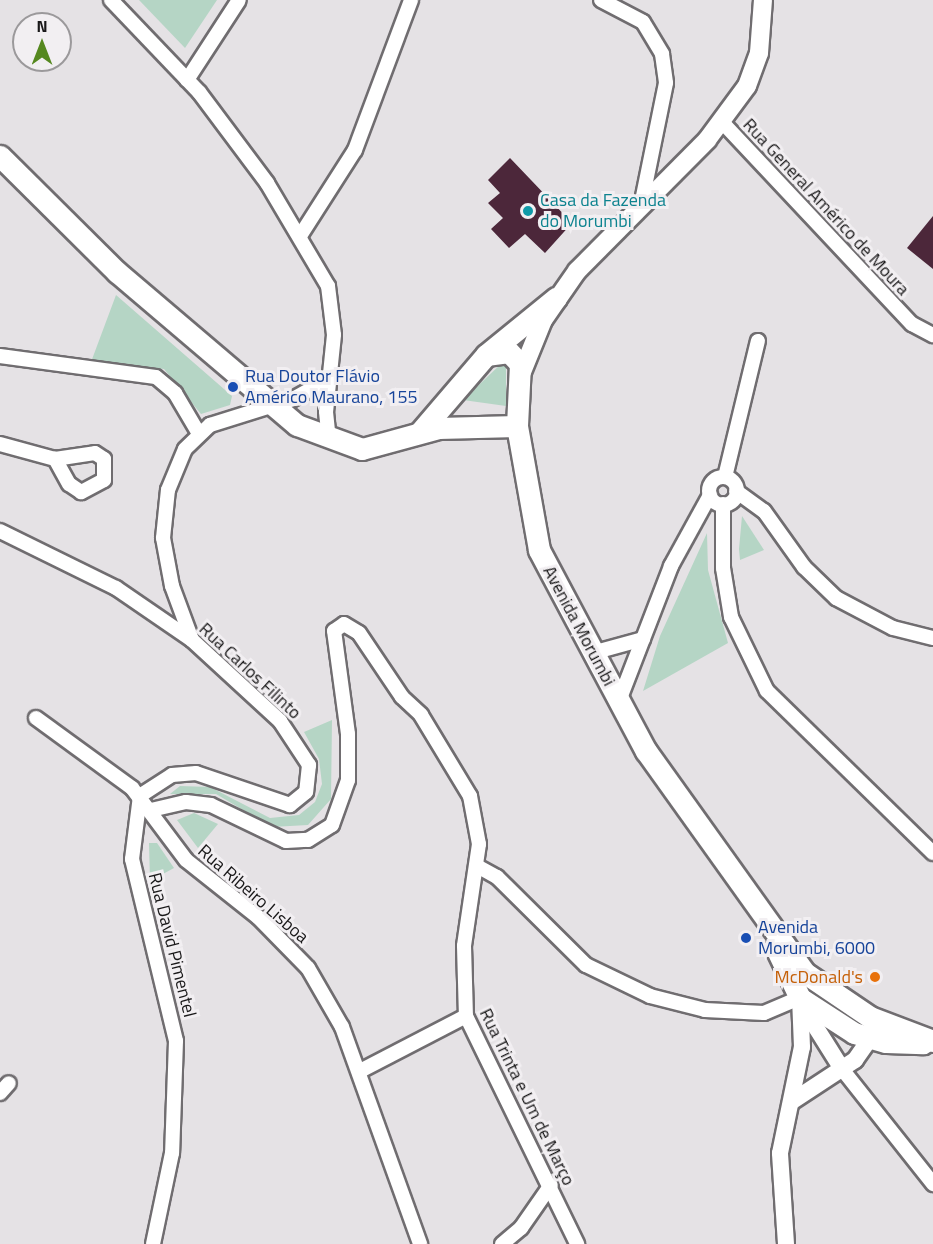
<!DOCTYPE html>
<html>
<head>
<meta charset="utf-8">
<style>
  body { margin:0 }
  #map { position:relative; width:933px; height:1244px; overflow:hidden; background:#e5e2e5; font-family:"Titillium Web",sans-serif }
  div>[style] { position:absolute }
  .green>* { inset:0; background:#b5d5c5 }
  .building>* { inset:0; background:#4c273a }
  .roads { filter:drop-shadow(2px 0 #706d70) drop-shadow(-2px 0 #706d70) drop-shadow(0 2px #706d70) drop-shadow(0 -2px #706d70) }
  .minor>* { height:14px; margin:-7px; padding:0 7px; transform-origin:7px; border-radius:7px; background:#fff }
  .minor>.ring { margin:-7px; padding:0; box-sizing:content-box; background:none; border:14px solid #fff; border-radius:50% }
  .tertiary>* { height:16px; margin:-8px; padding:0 8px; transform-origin:8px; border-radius:8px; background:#fff }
  .secondary>* { height:18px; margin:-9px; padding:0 9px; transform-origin:9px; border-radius:9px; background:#fff }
  .primary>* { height:21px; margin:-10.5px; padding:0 10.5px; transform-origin:10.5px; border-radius:10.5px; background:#fff }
  .dots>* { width:16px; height:16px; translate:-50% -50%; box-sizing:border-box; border:3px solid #f2eff2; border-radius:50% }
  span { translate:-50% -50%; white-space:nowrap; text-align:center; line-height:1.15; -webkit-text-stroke:6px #f2eff2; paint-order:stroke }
  .culture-label { font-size:18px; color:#0d838f }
  .left { translate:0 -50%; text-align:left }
  .street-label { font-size:18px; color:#191819 }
  .transit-label { font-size:18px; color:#164399 }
  .food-label { font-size:18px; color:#c56008 }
  .right { translate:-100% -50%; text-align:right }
  .north { position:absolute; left:12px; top:12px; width:60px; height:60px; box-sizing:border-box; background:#f2eff2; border:2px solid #9b999b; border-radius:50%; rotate:0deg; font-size:16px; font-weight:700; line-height:24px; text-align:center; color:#191819 }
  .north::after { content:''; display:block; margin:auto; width:21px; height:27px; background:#55881f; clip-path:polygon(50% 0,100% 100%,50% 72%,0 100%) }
</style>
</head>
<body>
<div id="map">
  <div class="green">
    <i style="clip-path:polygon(139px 0,217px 0,185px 48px)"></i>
    <i style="clip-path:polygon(116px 295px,232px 396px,230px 405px,201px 414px,164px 369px,91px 362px)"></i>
    <i style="clip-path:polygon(506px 362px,506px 406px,463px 400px,503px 362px)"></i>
    <i style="clip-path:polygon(742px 516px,764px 550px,740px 560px,739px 549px)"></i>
    <i style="clip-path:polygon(707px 533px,708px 570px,728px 643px,643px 691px,660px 636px)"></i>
    <i style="clip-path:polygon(332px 720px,331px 799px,308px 825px,272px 827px,216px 794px,170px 794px,180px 786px,210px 787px,270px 818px,299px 815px,315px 802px,322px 784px,319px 759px,304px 732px)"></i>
    <i style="clip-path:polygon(194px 813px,218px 824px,198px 848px,177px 820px)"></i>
    <i style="clip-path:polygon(149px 843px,157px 843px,174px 868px,150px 881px)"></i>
  </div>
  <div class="building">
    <i style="clip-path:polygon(510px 158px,572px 223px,545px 253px,525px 234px,509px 248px,491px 229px,503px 218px,488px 203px,500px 193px,488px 180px)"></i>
    <i style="clip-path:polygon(933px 216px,933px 269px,907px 248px)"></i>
  </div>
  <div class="roads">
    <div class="minor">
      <i style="left:111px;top:0;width:127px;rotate:46.3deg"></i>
      <i style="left:199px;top:92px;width:114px;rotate:53.2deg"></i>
      <i style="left:267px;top:183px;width:120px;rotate:59.4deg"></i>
      <i style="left:328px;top:286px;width:49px;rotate:83deg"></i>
      <i style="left:334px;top:335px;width:77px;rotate:95.9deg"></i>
      <i style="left:326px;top:412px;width:28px;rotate:84deg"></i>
      <i style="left:601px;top:0;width:47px;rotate:27.6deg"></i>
      <i style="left:643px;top:22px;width:37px;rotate:59deg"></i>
      <i style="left:662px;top:54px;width:29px;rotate:82deg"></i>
      <i style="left:666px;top:83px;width:120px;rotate:101.5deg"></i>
      <i style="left:187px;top:80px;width:95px;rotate:-57deg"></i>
      <i style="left:723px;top:123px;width:276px;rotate:46.8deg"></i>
      <i style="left:912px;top:324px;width:24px;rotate:28deg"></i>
      <i style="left:300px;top:236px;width:102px;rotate:-57.4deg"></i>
      <i style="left:355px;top:150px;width:160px;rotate:-69.5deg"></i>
      <i style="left:0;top:356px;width:157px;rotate:7.7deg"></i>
      <i style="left:156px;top:377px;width:25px;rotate:40deg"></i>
      <i style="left:175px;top:393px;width:45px;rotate:59.5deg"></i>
      <i style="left:0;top:444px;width:57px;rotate:15.3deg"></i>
      <i style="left:55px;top:459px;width:40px;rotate:-8.5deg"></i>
      <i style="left:95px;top:453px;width:11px;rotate:34deg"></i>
      <i style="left:104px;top:459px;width:21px;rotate:90deg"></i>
      <i style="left:104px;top:480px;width:26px;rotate:152deg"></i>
      <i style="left:81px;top:492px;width:14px;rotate:-146deg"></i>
      <i style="left:69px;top:484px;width:29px;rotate:-119deg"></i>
      <i style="left:725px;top:477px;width:140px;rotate:-76.4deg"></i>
      <i class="ring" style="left:709px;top:477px;width:14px;height:14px"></i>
      <i style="left:736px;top:491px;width:34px;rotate:36deg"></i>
      <i style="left:764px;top:511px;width:69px;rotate:54.5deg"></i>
      <i style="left:804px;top:567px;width:45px;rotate:44.1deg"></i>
      <i style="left:836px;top:598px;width:64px;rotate:27.8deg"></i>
      <i style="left:893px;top:628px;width:41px;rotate:14deg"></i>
      <i style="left:723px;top:504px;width:64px;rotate:90deg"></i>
      <i style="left:723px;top:568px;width:50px;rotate:80.7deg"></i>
      <i style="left:731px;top:617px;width:82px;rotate:64.1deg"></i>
      <i style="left:767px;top:691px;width:232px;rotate:44.3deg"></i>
      <i style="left:0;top:531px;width:129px;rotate:26.2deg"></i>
      <i style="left:116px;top:588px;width:92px;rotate:34.4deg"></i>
      <i style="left:192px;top:640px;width:120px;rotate:42.6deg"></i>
      <i style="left:280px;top:721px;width:53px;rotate:56.6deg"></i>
      <i style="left:309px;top:765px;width:27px;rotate:96deg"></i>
      <i style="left:306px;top:792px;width:21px;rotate:141deg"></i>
      <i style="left:290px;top:805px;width:99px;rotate:-161.2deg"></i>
      <i style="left:196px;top:773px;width:24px;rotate:175deg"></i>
      <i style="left:172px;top:775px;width:38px;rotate:147deg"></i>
      <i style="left:140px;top:796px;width:64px;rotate:97.2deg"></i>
      <i style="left:132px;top:859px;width:187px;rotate:76.4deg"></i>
      <i style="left:176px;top:1041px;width:112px;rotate:92deg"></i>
      <i style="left:172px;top:1153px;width:93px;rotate:101.8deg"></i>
      <i style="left:192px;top:640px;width:58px;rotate:-110.3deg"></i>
      <i style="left:172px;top:586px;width:49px;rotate:-100.6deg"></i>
      <i style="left:163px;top:538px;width:48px;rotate:-84.1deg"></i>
      <i style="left:168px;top:490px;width:44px;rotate:-67.5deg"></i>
      <i style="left:185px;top:449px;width:35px;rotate:-44deg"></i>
      <i style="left:210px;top:425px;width:87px;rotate:-17.4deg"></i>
      <i style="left:293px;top:399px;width:41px;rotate:-29.1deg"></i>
      <i style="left:592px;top:653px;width:53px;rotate:-15.4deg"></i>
      <i style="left:619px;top:701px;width:145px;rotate:-68.9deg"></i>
      <i style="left:671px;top:566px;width:81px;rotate:-61.2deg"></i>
      <i style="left:36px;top:718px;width:119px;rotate:36.1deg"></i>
      <i style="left:132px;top:788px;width:90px;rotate:53.1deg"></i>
      <i style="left:186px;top:860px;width:92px;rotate:38.4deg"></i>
      <i style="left:258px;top:917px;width:71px;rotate:45.6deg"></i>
      <i style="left:308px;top:968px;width:68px;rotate:60deg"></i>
      <i style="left:342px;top:1027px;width:231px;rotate:70.2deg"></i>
      <i style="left:151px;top:810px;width:36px;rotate:-13deg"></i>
      <i style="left:186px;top:802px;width:25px;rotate:7deg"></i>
      <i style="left:211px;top:805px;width:83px;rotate:25.6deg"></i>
      <i style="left:286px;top:841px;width:22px;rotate:-3deg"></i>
      <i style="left:308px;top:840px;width:28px;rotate:-32deg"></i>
      <i style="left:332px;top:825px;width:48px;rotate:-70.4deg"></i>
      <i style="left:348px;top:780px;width:46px;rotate:-90deg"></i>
      <i style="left:348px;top:734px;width:104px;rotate:-97.7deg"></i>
      <i style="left:334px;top:631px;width:12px;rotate:-35deg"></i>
      <i style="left:344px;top:624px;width:17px;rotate:31deg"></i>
      <i style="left:359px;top:633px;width:77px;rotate:56.1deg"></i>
      <i style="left:402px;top:697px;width:26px;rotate:43deg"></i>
      <i style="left:421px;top:715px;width:95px;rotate:58.8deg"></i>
      <i style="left:470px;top:796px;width:49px;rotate:79.4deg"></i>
      <i style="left:479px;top:844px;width:103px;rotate:98.4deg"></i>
      <i style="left:464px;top:946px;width:70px;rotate:88.4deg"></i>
      <i style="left:466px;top:1016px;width:254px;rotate:64deg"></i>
      <i style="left:477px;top:866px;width:23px;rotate:29deg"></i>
      <i style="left:497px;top:877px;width:125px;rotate:44.7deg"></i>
      <i style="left:586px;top:965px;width:71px;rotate:25.8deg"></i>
      <i style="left:650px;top:996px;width:57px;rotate:14.3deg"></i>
      <i style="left:705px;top:1010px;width:59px;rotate:2.9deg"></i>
      <i style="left:764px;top:1013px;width:39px;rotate:-23deg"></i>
      <i style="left:842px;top:1069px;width:147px;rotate:51.6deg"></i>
      <i style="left:360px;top:1071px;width:119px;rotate:-27.4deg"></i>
      <i style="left:0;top:1093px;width:13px;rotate:-48deg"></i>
      <i style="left:502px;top:1244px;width:25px;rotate:-40deg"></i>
      <i style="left:521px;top:1228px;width:52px;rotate:-55.1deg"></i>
    </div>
    <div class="tertiary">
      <i style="left:805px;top:1010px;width:70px;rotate:57.9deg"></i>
      <i style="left:791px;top:1102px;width:77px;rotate:-33.3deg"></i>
      <i style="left:855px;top:1060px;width:39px;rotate:-55deg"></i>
      <i style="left:786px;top:1244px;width:91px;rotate:-93.8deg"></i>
      <i style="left:780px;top:1153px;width:108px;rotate:-78.3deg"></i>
      <i style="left:802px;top:1047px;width:49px;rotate:-92.3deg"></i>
    </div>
    <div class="secondary">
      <i style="left:522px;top:372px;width:56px;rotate:-68deg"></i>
      <i style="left:543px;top:320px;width:60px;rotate:-55.2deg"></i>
      <i style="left:577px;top:271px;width:185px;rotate:-45.2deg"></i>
      <i style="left:707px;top:140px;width:67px;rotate:-53.5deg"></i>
      <i style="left:747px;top:86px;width:35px;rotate:-70deg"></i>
      <i style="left:759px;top:53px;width:53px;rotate:-85.7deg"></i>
    </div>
    <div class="primary">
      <i style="left:0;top:156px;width:165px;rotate:44.8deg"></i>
      <i style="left:117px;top:272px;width:236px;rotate:40.4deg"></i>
      <i style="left:297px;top:425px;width:69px;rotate:20.3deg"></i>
      <i style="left:362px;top:449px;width:79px;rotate:-15.4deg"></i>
      <i style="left:438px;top:428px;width:79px;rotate:-1.5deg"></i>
      <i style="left:486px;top:355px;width:23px;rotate:-7deg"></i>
      <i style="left:509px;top:352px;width:16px;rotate:47deg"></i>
      <i style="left:520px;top:364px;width:62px;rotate:92.8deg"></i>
      <i style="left:517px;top:426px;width:126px;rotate:79.9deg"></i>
      <i style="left:539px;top:550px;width:228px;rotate:62deg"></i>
      <i style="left:646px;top:751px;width:273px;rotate:54.4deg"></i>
      <i style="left:805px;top:973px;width:78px;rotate:34.1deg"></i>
      <i style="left:870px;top:1017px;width:67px;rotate:20.9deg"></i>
      <i style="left:420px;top:432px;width:101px;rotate:-49.4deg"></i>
      <i style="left:486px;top:355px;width:90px;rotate:-39.2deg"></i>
      <i style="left:776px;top:948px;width:55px;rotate:64.4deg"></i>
      <i style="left:800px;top:998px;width:64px;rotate:32.9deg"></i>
      <i style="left:854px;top:1033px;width:33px;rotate:16deg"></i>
      <i style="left:886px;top:1042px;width:37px;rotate:2deg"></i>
    </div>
  </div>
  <div class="dots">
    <i style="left:528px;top:211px;background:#0f9aa8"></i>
    <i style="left:233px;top:387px;background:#1a4fb4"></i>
    <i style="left:746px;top:938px;background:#1a4fb4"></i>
    <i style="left:875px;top:977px;background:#e8710a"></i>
  </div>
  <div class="culture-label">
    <span class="left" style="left:540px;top:211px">Casa da Fazenda<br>do Morumbi</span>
  </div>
  <div class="street-label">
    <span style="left:826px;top:207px;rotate:47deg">Rua General Américo de Moura</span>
    <span style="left:579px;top:626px;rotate:62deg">Avenida Morumbi</span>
    <span style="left:250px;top:671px;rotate:43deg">Rua Carlos Filinto</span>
    <span style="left:253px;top:894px;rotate:41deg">Rua Ribeiro Lisboa</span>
    <span style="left:172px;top:945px;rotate:76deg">Rua David Pimentel</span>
    <span style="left:527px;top:1097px;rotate:64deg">Rua Trinta e Um de Março</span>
  </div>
  <div class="transit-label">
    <span class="left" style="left:245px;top:387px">Rua Doutor Flávio<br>Américo Maurano, 155</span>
    <span class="left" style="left:758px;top:938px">Avenida<br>Morumbi, 6000</span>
  </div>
  <div class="food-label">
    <span class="right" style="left:863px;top:977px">McDonald's</span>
  </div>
  <div class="north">N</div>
</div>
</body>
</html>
